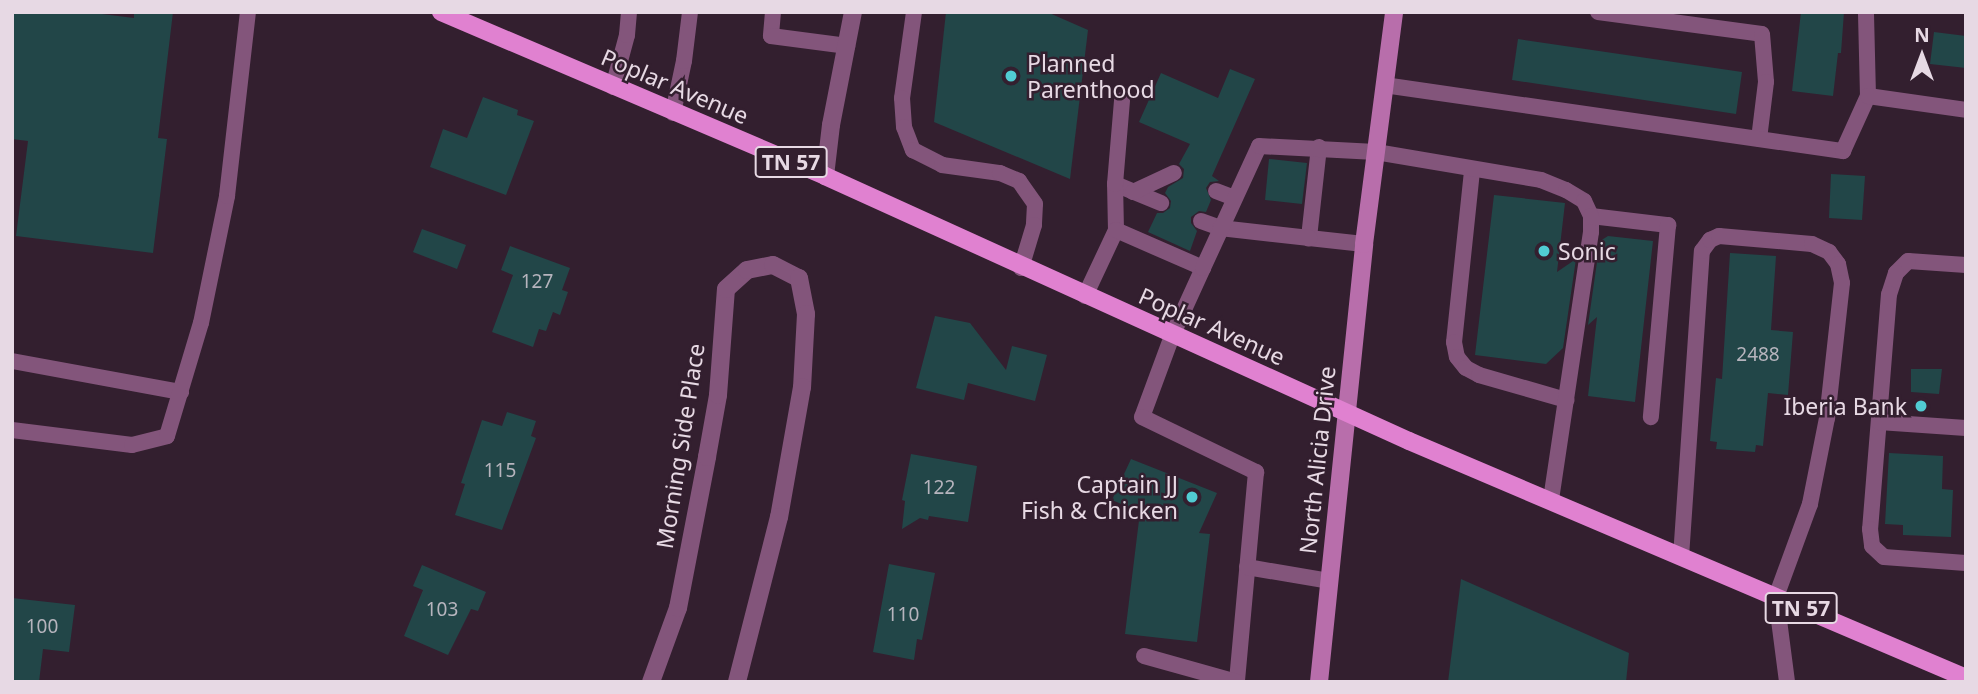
<!DOCTYPE html>
<html>
<head>
<meta charset="utf-8">
<style>
  body { margin:0 }
  #map { position:relative; width:1978px; height:694px; overflow:hidden; background:#331f2f; font-family:"Noto Sans",sans-serif }
  div>[style] { position:absolute }
  .building>* { inset:0; background:#224648 }
  .service>* { height:16px; margin:-8px; padding:0 8px; transform-origin:8px; border-radius:8px; background:#83557b }
  .minor>* { height:18px; margin:-9px; padding:0 9px; transform-origin:9px; border-radius:9px; background:#83557b }
  .secondary>* { height:18px; margin:-9px; padding:0 9px; transform-origin:9px; border-radius:9px; background:#b86eab }
  .primary>* { height:18px; margin:-9px; padding:0 9px; transform-origin:9px; border-radius:9px; background:#e081d0 }
  .dots>* { width:19px; height:19px; translate:-50% -50%; box-sizing:border-box; border:4px solid #331f2f; border-radius:50% }
  span { translate:-50% -50%; white-space:nowrap; text-align:center; line-height:1.15; -webkit-text-stroke:5px #331f2f; paint-order:stroke }
  .number-label { font-size:19px; color:#b6b4bd }
  .number-label span { -webkit-text-stroke-width:0 }
  .shield-label span { padding:2px 5px; background:#331f2f; border:2px solid; border-radius:5px; -webkit-text-stroke-width:0 }
  .shield-label { font-size:21px; color:#e7d9e4; font-weight:700 }
  .poi-label { font-size:23px; color:#e7d9e4 }
  .left { translate:0 -50%; text-align:left }
  .right { translate:-100% -50%; text-align:right }
  .street-label { font-size:23px; color:#e7d9e4 }
  .frame { position:absolute; inset:0; border:14px solid #e7d9e4; pointer-events:none }
  .north { position:absolute; left:1887px; top:21px; width:70px; height:70px; -webkit-text-stroke:5px #331f2f; paint-order:stroke; rotate:0deg; font-size:19px; font-weight:700; line-height:28px; text-align:center; color:#e7d9e4 }
  .north::after { content:''; display:block; margin:auto; width:24px; height:32px; background:#e7d9e4; clip-path:polygon(50% 0,100% 100%,50% 72%,0 100%) }
</style>
</head>
<body>
<div id="map">
  <div class="building">
    <i style="clip-path:polygon(12px 12px,86px 12px,134px 18px,134px 12px,173px 12px,158px 138px,167px 139px,153px 253px,16px 236px,28px 141px,12px 139px)"></i>
    <i style="clip-path:polygon(946px 12px,1047px 12px,1088px 30px,1070px 179px,934px 122px)"></i>
    <i style="clip-path:polygon(1801px 12px,1844px 12px,1841px 53px,1838px 53px,1833px 96px,1792px 91px)"></i>
    <i style="clip-path:polygon(1934px 32px,1966px 36px,1966px 68px,1930px 64px)"></i>
    <i style="clip-path:polygon(1518px 39px,1742px 72px,1736px 114px,1512px 80px)"></i>
    <i style="clip-path:polygon(1230px 69px,1255px 79px,1212px 176px,1219px 181px,1210px 182px,1206px 188px,1211px 200px,1206px 212px,1199px 211px,1191px 217px,1191px 223px,1197px 231px,1190px 251px,1148px 232px,1157px 213px,1163px 213px,1170px 208px,1171px 201px,1165px 193px,1168px 187px,1183px 178px,1184px 169px,1179px 164px,1190px 144px,1139px 122px,1161px 73px,1218px 98px)"></i>
    <i style="clip-path:polygon(483px 97px,518px 110px,517px 115px,534px 121px,506px 195px,430px 167px,443px 129px,467px 138px)"></i>
    <i style="clip-path:polygon(1269px 159px,1307px 163px,1302px 204px,1265px 200px)"></i>
    <i style="clip-path:polygon(1831px 174px,1865px 176px,1862px 220px,1829px 218px)"></i>
    <i style="clip-path:polygon(1494px 195px,1565px 203px,1557px 272px,1576px 259px,1563px 348px,1546px 364px,1475px 355px)"></i>
    <i style="clip-path:polygon(422px 229px,466px 245px,457px 269px,413px 252px)"></i>
    <i style="clip-path:polygon(1608px 236px,1653px 241px,1635px 402px,1588px 396px,1597px 317px,1588px 325px,1600px 241px)"></i>
    <i style="clip-path:polygon(510px 246px,570px 268px,562px 290px,568px 292px,560px 315px,553px 312px,546px 331px,539px 329px,533px 347px,492px 332px,513px 275px,501px 270px)"></i>
    <i style="clip-path:polygon(1730px 253px,1776px 256px,1771px 330px,1793px 332px,1788px 395px,1768px 393px,1763px 446px,1756px 445px,1755px 452px,1716px 449px,1717px 442px,1710px 441px,1716px 378px,1722px 379px)"></i>
    <i style="clip-path:polygon(935px 316px,970px 323px,1006px 370px,1012px 346px,1047px 355px,1035px 401px,968px 383px,964px 400px,916px 388px)"></i>
    <i style="clip-path:polygon(1911px 369px,1942px 369px,1939px 394px,1911px 392px)"></i>
    <i style="clip-path:polygon(507px 412px,536px 421px,531px 436px,536px 438px,502px 530px,455px 515px,465px 484px,461px 483px,482px 420px,502px 426px)"></i>
    <i style="clip-path:polygon(1889px 453px,1943px 456px,1942px 489px,1953px 490px,1951px 537px,1903px 535px,1903px 525px,1885px 524px)"></i>
    <i style="clip-path:polygon(911px 454px,977px 466px,968px 522px,929px 516px,928px 520px,920px 518px,902px 529px,905px 501px,902px 500px)"></i>
    <i style="clip-path:polygon(1131px 459px,1217px 493px,1199px 533px,1210px 534px,1197px 642px,1125px 634px,1140px 512px,1112px 500px)"></i>
    <i style="clip-path:polygon(889px 564px,935px 573px,922px 640px,917px 639px,914px 660px,873px 652px)"></i>
    <i style="clip-path:polygon(422px 565px,486px 592px,478px 611px,471px 609px,448px 655px,404px 636px,423px 590px,413px 586px)"></i>
    <i style="clip-path:polygon(1461px 579px,1629px 653px,1626px 682px,1448px 682px)"></i>
    <i style="clip-path:polygon(12px 598px,75px 605px,69px 652px,43px 649px,39px 682px,12px 682px)"></i>
  </div>
  <div class="service">
    <i style="left:773px;top:12px;width:24px;rotate:95deg"></i>
    <i style="left:771px;top:36px;width:77px;rotate:7.5deg"></i>
    <i style="left:914px;top:12px;width:87px;rotate:97.9deg"></i>
    <i style="left:902px;top:98px;width:29px;rotate:86deg"></i>
    <i style="left:904px;top:127px;width:25px;rotate:69deg"></i>
    <i style="left:913px;top:150px;width:33px;rotate:27deg"></i>
    <i style="left:942px;top:165px;width:59px;rotate:7.9deg"></i>
    <i style="left:1000px;top:173px;width:21px;rotate:23deg"></i>
    <i style="left:1019px;top:181px;width:28px;rotate:55deg"></i>
    <i style="left:1035px;top:204px;width:21px;rotate:93deg"></i>
    <i style="left:1034px;top:225px;width:45px;rotate:106.8deg"></i>
    <i style="left:1598px;top:12px;width:165px;rotate:7.6deg"></i>
    <i style="left:1762px;top:34px;width:48px;rotate:85.2deg"></i>
    <i style="left:1766px;top:82px;width:57px;rotate:97deg"></i>
    <i style="left:1384px;top:85px;width:464px;rotate:8.2deg"></i>
    <i style="left:1843px;top:151px;width:60px;rotate:-65.6deg"></i>
    <i style="left:1868px;top:96px;width:84px;rotate:-91.4deg"></i>
    <i style="left:613px;top:87px;width:54px;rotate:-74.9deg"></i>
    <i style="left:627px;top:35px;width:23px;rotate:-85deg"></i>
    <i style="left:1868px;top:96px;width:99px;rotate:8.1deg"></i>
    <i style="left:673px;top:113px;width:53px;rotate:-78.1deg"></i>
    <i style="left:684px;top:61px;width:49px;rotate:-83deg"></i>
    <i style="left:1319px;top:147px;width:92px;rotate:96.3deg"></i>
    <i style="left:1309px;top:238px;width:55px;rotate:6.2deg"></i>
    <i style="left:1472px;top:171px;width:172px;rotate:96deg"></i>
    <i style="left:1454px;top:342px;width:15px;rotate:79deg"></i>
    <i style="left:1457px;top:357px;width:14px;rotate:51deg"></i>
    <i style="left:1466px;top:368px;width:15px;rotate:28deg"></i>
    <i style="left:1479px;top:375px;width:91px;rotate:16deg"></i>
    <i style="left:1115px;top:184px;width:50px;rotate:22.4deg"></i>
    <i style="left:1216px;top:191px;width:19px;rotate:21deg"></i>
    <i style="left:1133px;top:192px;width:45px;rotate:-24.9deg"></i>
    <i style="left:1591px;top:216px;width:78px;rotate:6.7deg"></i>
    <i style="left:1668px;top:225px;width:193px;rotate:95.1deg"></i>
    <i style="left:1201px;top:221px;width:20px;rotate:20deg"></i>
    <i style="left:1220px;top:228px;width:90px;rotate:6.4deg"></i>
    <i style="left:1116px;top:230px;width:46px;rotate:-91.2deg"></i>
    <i style="left:1115px;top:184px;width:84px;rotate:-85.2deg"></i>
    <i style="left:1966px;top:265px;width:58px;rotate:-176.1deg"></i>
    <i style="left:1908px;top:261px;width:17px;rotate:135deg"></i>
    <i style="left:1896px;top:273px;width:22px;rotate:108deg"></i>
    <i style="left:1889px;top:294px;width:236px;rotate:94.6deg"></i>
    <i style="left:1870px;top:529px;width:17px;rotate:83deg"></i>
    <i style="left:1872px;top:546px;width:16px;rotate:43deg"></i>
    <i style="left:1884px;top:557px;width:82px;rotate:4.2deg"></i>
    <i style="left:1203px;top:268px;width:75px;rotate:114.5deg"></i>
    <i style="left:1172px;top:336px;width:86px;rotate:110.3deg"></i>
    <i style="left:1142px;top:417px;width:127px;rotate:25.8deg"></i>
    <i style="left:1256px;top:472px;width:211px;rotate:95.2deg"></i>
    <i style="left:1085px;top:296px;width:73px;rotate:-64.8deg"></i>
    <i style="left:1116px;top:230px;width:95px;rotate:23.6deg"></i>
    <i style="left:1203px;top:268px;width:134px;rotate:-65.3deg"></i>
    <i style="left:1259px;top:146px;width:117px;rotate:2.9deg"></i>
    <i style="left:1376px;top:152px;width:167px;rotate:9.6deg"></i>
    <i style="left:1541px;top:180px;width:27px;rotate:22deg"></i>
    <i style="left:1566px;top:190px;width:21px;rotate:31deg"></i>
    <i style="left:1584px;top:201px;width:17px;rotate:65deg"></i>
    <i style="left:1591px;top:216px;width:16px;rotate:90deg"></i>
    <i style="left:1591px;top:232px;width:272px;rotate:98.5deg"></i>
    <i style="left:12px;top:361px;width:172px;rotate:10.4deg"></i>
    <i style="left:1879px;top:422px;width:87px;rotate:3.9deg"></i>
    <i style="left:12px;top:430px;width:121px;rotate:7.1deg"></i>
    <i style="left:132px;top:445px;width:36px;rotate:-14deg"></i>
    <i style="left:167px;top:436px;width:118px;rotate:-73.3deg"></i>
    <i style="left:201px;top:323px;width:130px;rotate:-78.4deg"></i>
    <i style="left:227px;top:196px;width:185px;rotate:-83.5deg"></i>
    <i style="left:1681px;top:557px;width:307px;rotate:-86.1deg"></i>
    <i style="left:1702px;top:251px;width:14px;rotate:-54deg"></i>
    <i style="left:1710px;top:240px;width:10px;rotate:-24deg"></i>
    <i style="left:1719px;top:236px;width:93px;rotate:4.9deg"></i>
    <i style="left:1812px;top:244px;width:19px;rotate:25deg"></i>
    <i style="left:1829px;top:252px;width:15px;rotate:53deg"></i>
    <i style="left:1838px;top:264px;width:19px;rotate:78deg"></i>
    <i style="left:1842px;top:283px;width:136px;rotate:96.3deg"></i>
    <i style="left:1827px;top:418px;width:88px;rotate:101.2deg"></i>
    <i style="left:1810px;top:504px;width:99px;rotate:110.1deg"></i>
    <i style="left:1776px;top:597px;width:86px;rotate:82.6deg"></i>
    <i style="left:1247px;top:567px;width:83px;rotate:9.7deg"></i>
    <i style="left:1144px;top:656px;width:97px;rotate:15.6deg"></i>
  </div>
  <div class="minor">
    <i style="left:825px;top:176px;width:51px;rotate:-83.3deg"></i>
    <i style="left:831px;top:125px;width:115px;rotate:-79deg"></i>
    <i style="left:651px;top:682px;width:79px;rotate:-70deg"></i>
    <i style="left:678px;top:608px;width:154px;rotate:-79.1deg"></i>
    <i style="left:707px;top:457px;width:63px;rotate:-79.9deg"></i>
    <i style="left:718px;top:395px;width:106px;rotate:-85.7deg"></i>
    <i style="left:726px;top:289px;width:28px;rotate:-42deg"></i>
    <i style="left:747px;top:270px;width:26px;rotate:-11deg"></i>
    <i style="left:773px;top:265px;width:29px;rotate:27deg"></i>
    <i style="left:799px;top:278px;width:37px;rotate:79deg"></i>
    <i style="left:806px;top:314px;width:73px;rotate:93.1deg"></i>
    <i style="left:802px;top:387px;width:132px;rotate:100deg"></i>
    <i style="left:779px;top:517px;width:170px;rotate:104.3deg"></i>
  </div>
  <div class="secondary">
    <i style="left:1319px;top:682px;width:440px;rotate:-84.1deg"></i>
    <i style="left:1364px;top:244px;width:234px;rotate:-82.6deg"></i>
  </div>
  <div class="primary">
    <i style="left:441px;top:12px;width:418px;rotate:23.1deg"></i>
    <i style="left:825px;top:176px;width:641px;rotate:24.41deg"></i>
    <i style="left:1409px;top:441px;width:605px;rotate:23.05deg"></i>
  </div>
  <div class="dots">
    <i style="left:1011px;top:76px;background:#51ccd3"></i>
    <i style="left:1544px;top:251px;background:#51ccd3"></i>
    <i style="left:1921px;top:406px;background:#51ccd3"></i>
    <i style="left:1192px;top:497px;background:#51ccd3"></i>
  </div>
  <div class="number-label">
    <span style="left:537px;top:282px">127</span>
    <span style="left:1758px;top:355px">2488</span>
    <span style="left:500px;top:471px">115</span>
    <span style="left:939px;top:488px">122</span>
    <span style="left:442px;top:610px">103</span>
    <span style="left:903px;top:615px">110</span>
    <span style="left:42px;top:627px">100</span>
  </div>
  <div class="shield-label">
    <span style="left:791px;top:162px">TN 57</span>
    <span style="left:1801px;top:608px">TN 57</span>
  </div>
  <div class="poi-label">
    <span class="left" style="left:1027px;top:76px">Planned<br>Parenthood</span>
    <span class="left" style="left:1558px;top:251px">Sonic</span>
    <span class="right" style="left:1907px;top:406px">Iberia Bank</span>
    <span class="right" style="left:1178px;top:497px">Captain JJ<br>Fish &amp; Chicken</span>
  </div>
  <div class="street-label">
    <span style="left:675px;top:86px;rotate:23deg">Poplar Avenue</span>
    <span style="left:1212px;top:326px;rotate:24deg">Poplar Avenue</span>
    <span style="left:680px;top:446px;rotate:-81deg">Morning Side Place</span>
    <span style="left:1317px;top:460px;rotate:-84deg">North Alicia Drive</span>
  </div>
  <div class="frame"></div>
  <div class="north">N</div>
</div>
</body>
</html>
